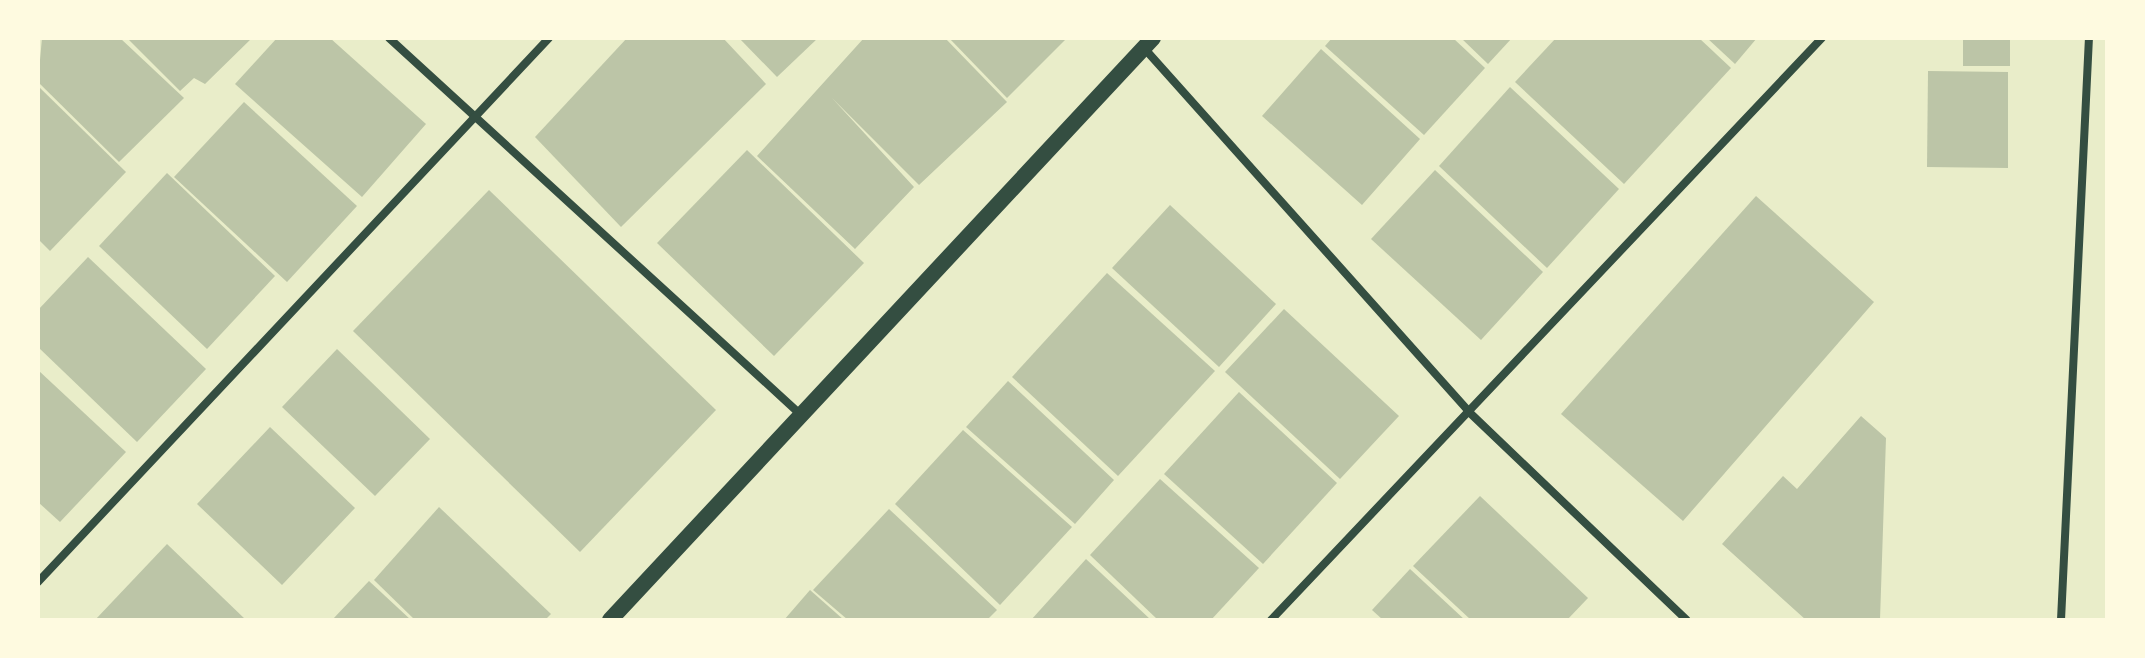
<!DOCTYPE html>
<html>
<head>
<meta charset="utf-8">
<style>
  body { margin:0 }
  #map { position:relative; width:2145px; height:658px; overflow:hidden; background:#e9edc9; font-family:"Roboto Condensed",sans-serif }
  div>[style] { position:absolute }
  .building>* { inset:0; background:#bcc5a7 }
  .minor>* { height:8px; margin:-4px; padding:0 4px; transform-origin:4px; border-radius:4px; background:#344e41 }
  .secondary>* { height:16px; margin:-8px; padding:0 8px; transform-origin:8px; border-radius:8px; background:#344e41 }
  span { translate:-50% -50%; white-space:nowrap; text-align:center; line-height:1.15; -webkit-text-stroke:8px #fefae0; paint-order:stroke }
  .frame { position:absolute; inset:0; border:40px solid #fefae0; pointer-events:none }
</style>
</head>
<body>
<div id="map">
  <div class="building">
    <i style="clip-path:polygon(42px 38px,120px 38px,184px 98px,119px 162px,38px 82px)"></i>
    <i style="clip-path:polygon(127px 38px,252px 38px,205px 84px,194px 78px,180px 91px)"></i>
    <i style="clip-path:polygon(277px 38px,330px 38px,426px 124px,362px 197px,235px 84px)"></i>
    <i style="clip-path:polygon(627px 38px,723px 38px,766px 84px,621px 227px,535px 137px)"></i>
    <i style="clip-path:polygon(739px 38px,818px 38px,777px 77px)"></i>
    <i style="clip-path:polygon(864px 38px,945px 38px,1007px 102px,919px 185px,832px 98px,914px 187px,855px 249px,757px 156px)"></i>
    <i style="clip-path:polygon(949px 38px,1067px 38px,1007px 98px)"></i>
    <i style="clip-path:polygon(1332px 38px,1453px 38px,1485px 68px,1424px 135px,1325px 46px)"></i>
    <i style="clip-path:polygon(1461px 38px,1512px 38px,1488px 64px)"></i>
    <i style="clip-path:polygon(1556px 38px,1699px 38px,1731px 68px,1624px 184px,1515px 82px)"></i>
    <i style="clip-path:polygon(1707px 38px,1757px 38px,1735px 64px)"></i>
    <i style="clip-path:polygon(1963px 38px,2010px 38px,2010px 66px,1963px 66px)"></i>
    <i style="clip-path:polygon(1321px 49px,1420px 139px,1362px 205px,1262px 116px)"></i>
    <i style="clip-path:polygon(1928px 71px,2008px 72px,2008px 168px,1927px 167px)"></i>
    <i style="clip-path:polygon(38px 86px,126px 172px,50px 251px,38px 239px)"></i>
    <i style="clip-path:polygon(1510px 87px,1619px 189px,1547px 268px,1439px 166px)"></i>
    <i style="clip-path:polygon(244px 102px,357px 206px,287px 282px,174px 177px)"></i>
    <i style="clip-path:polygon(747px 150px,864px 263px,774px 356px,657px 243px)"></i>
    <i style="clip-path:polygon(1435px 170px,1543px 272px,1481px 340px,1371px 239px)"></i>
    <i style="clip-path:polygon(167px 173px,275px 276px,207px 349px,99px 246px)"></i>
    <i style="clip-path:polygon(489px 190px,716px 410px,580px 552px,353px 331px)"></i>
    <i style="clip-path:polygon(1756px 196px,1874px 302px,1683px 521px,1561px 414px)"></i>
    <i style="clip-path:polygon(1170px 205px,1276px 304px,1219px 367px,1112px 268px)"></i>
    <i style="clip-path:polygon(88px 257px,206px 369px,137px 442px,38px 347px,38px 310px)"></i>
    <i style="clip-path:polygon(1107px 273px,1215px 371px,1118px 476px,1012px 377px)"></i>
    <i style="clip-path:polygon(1284px 309px,1399px 416px,1340px 479px,1225px 372px)"></i>
    <i style="clip-path:polygon(337px 349px,430px 439px,375px 496px,282px 407px)"></i>
    <i style="clip-path:polygon(38px 370px,126px 452px,60px 522px,38px 502px)"></i>
    <i style="clip-path:polygon(1008px 381px,1114px 480px,1075px 524px,966px 427px)"></i>
    <i style="clip-path:polygon(1239px 392px,1337px 483px,1263px 564px,1164px 474px)"></i>
    <i style="clip-path:polygon(1861px 416px,1886px 438px,1880px 620px,1806px 620px,1722px 544px,1783px 476px,1797px 489px)"></i>
    <i style="clip-path:polygon(270px 427px,355px 508px,282px 585px,197px 504px)"></i>
    <i style="clip-path:polygon(963px 430px,1072px 527px,1000px 605px,895px 504px)"></i>
    <i style="clip-path:polygon(1160px 479px,1259px 568px,1211px 620px,1158px 620px,1090px 555px)"></i>
    <i style="clip-path:polygon(1480px 496px,1588px 598px,1567px 620px,1471px 620px,1413px 566px)"></i>
    <i style="clip-path:polygon(439px 507px,551px 614px,545px 620px,415px 620px,374px 580px)"></i>
    <i style="clip-path:polygon(889px 509px,997px 610px,987px 620px,848px 620px,813px 590px)"></i>
    <i style="clip-path:polygon(167px 544px,246px 620px,95px 620px)"></i>
    <i style="clip-path:polygon(1086px 559px,1151px 620px,1031px 620px)"></i>
    <i style="clip-path:polygon(1410px 569px,1465px 620px,1383px 620px,1372px 610px)"></i>
    <i style="clip-path:polygon(369px 581px,411px 620px,332px 620px)"></i>
    <i style="clip-path:polygon(810px 590px,844px 620px,784px 620px)"></i>
  </div>
  <div class="minor">
    <i style="left:389px;top:38px;width:557px;rotate:42.45deg"></i>
    <i style="left:1144px;top:48px;width:488px;rotate:48.2deg"></i>
    <i style="left:1469px;top:412px;width:301px;rotate:43.7deg"></i>
    <i style="left:38px;top:582px;width:746px;rotate:-46.79deg"></i>
    <i style="left:1271px;top:620px;width:801px;rotate:-46.57deg"></i>
    <i style="left:2061px;top:620px;width:583px;rotate:-87.25deg"></i>
  </div>
  <div class="secondary">
    <i style="left:610px;top:620px;width:796px;rotate:-46.99deg"></i>
  </div>
  <div class="frame"></div>
</div>
</body>
</html>
